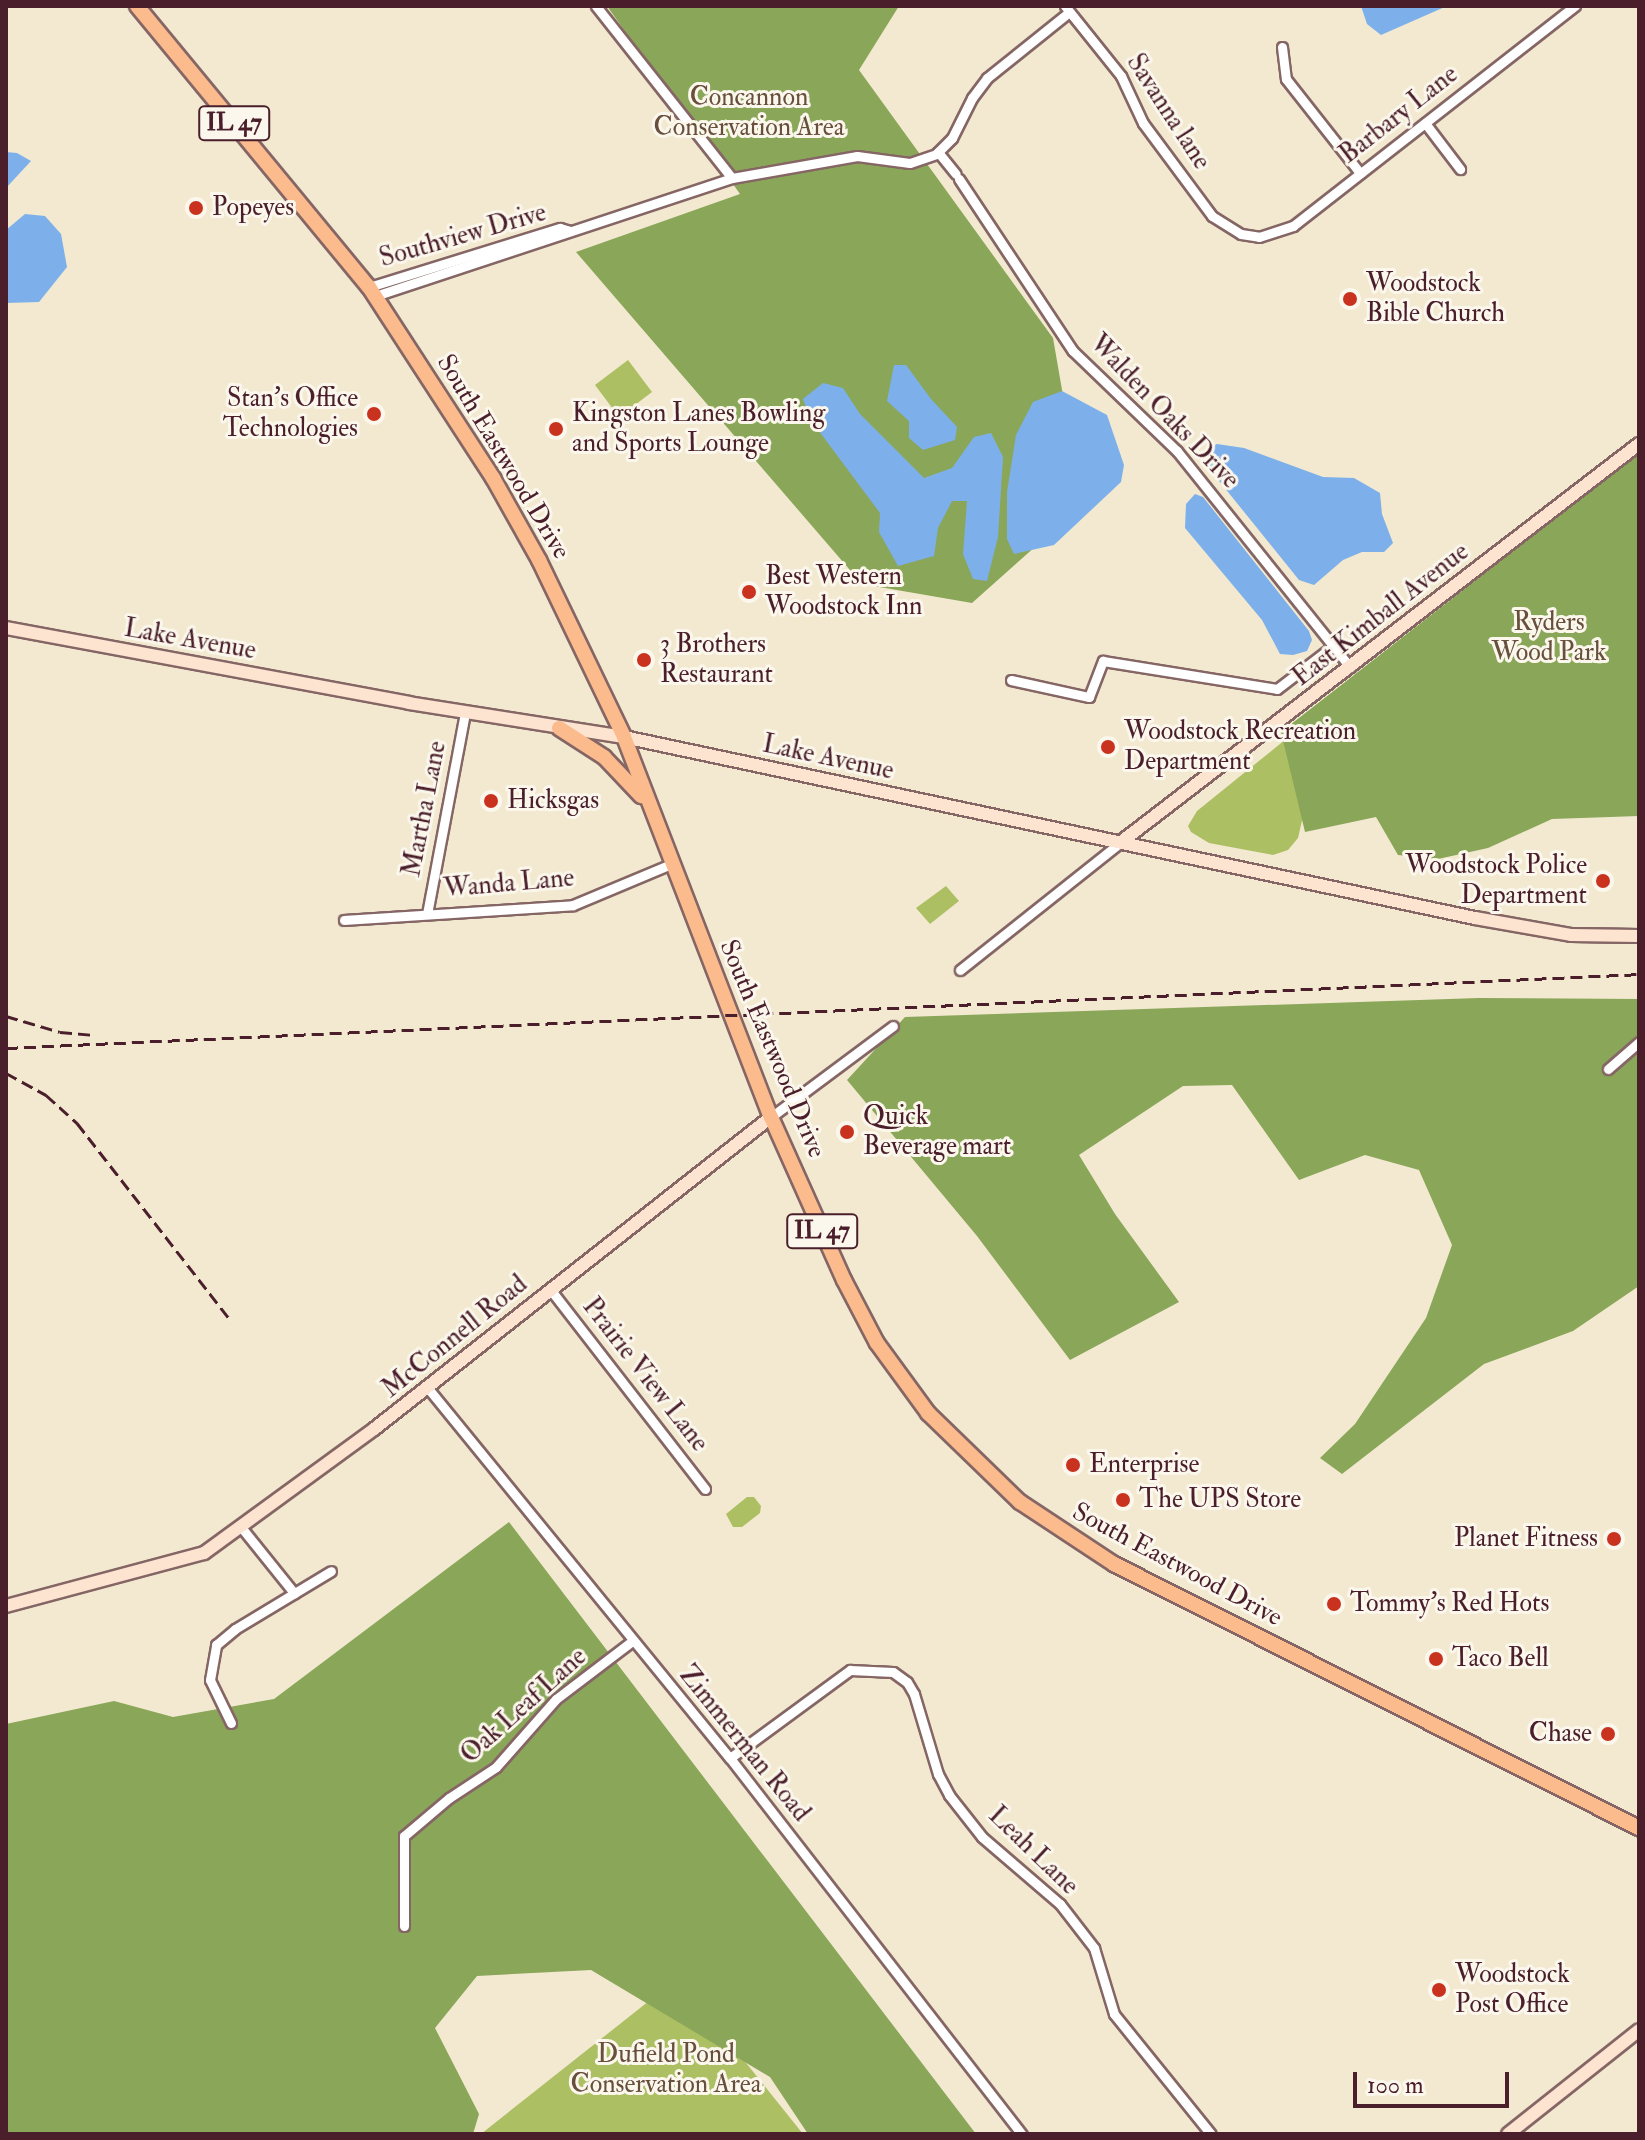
<!DOCTYPE html>
<html>
<head>
<meta charset="utf-8">
<style>
  body { margin:0 }
  #map { position:relative; width:1645px; height:2140px; overflow:hidden; background:#f2e9d0; font-family:"IM FELL Double Pica",serif }
  div>[style] { position:absolute }
  .green>* { inset:0; background:#adbf63 }
  .forest>* { inset:0; background:#8aa659 }
  .water>* { inset:0; background:#7db0ea }
  .roads { filter:drop-shadow(2px 0 #856665) drop-shadow(-2px 0 #856665) drop-shadow(0 2px #856665) drop-shadow(0 -2px #856665) }
  .street>* { height:9px; margin:-4.5px; padding:0 4.5px; transform-origin:4.5px; border-radius:4.5px; background:#fff }
  .secondary>* { height:12px; margin:-6px; padding:0 6px; transform-origin:6px; border-radius:6px; background:#fde4d1 }
  .primary>* { height:14px; margin:-7px; padding:0 7px; transform-origin:7px; border-radius:7px; background:#fbbb8d }
  .rail>* { height:3px; margin-top:-1.5px; transform-origin:0; background:repeating-linear-gradient(90deg,#4a1f2b 0 12px,transparent 0 18px) }
  .dots>* { width:22px; height:22px; translate:-50% -50%; box-sizing:border-box; border:4px solid #fbf7ec; border-radius:50% }
  span { translate:-50% -50%; white-space:nowrap; text-align:center; line-height:1.15; -webkit-text-stroke:6px #fbf7ec; paint-order:stroke }
  .shield-label span { padding:2px 6px; background:#fbf7ec; border:2px solid; border-radius:6px; -webkit-text-stroke-width:0 }
  .shield-label { font-size:24px; color:#4a1f2b; font-weight:700 }
  .park-label { font-size:26px; color:#684f3c }
  .street-label { font-size:26px; color:#4a1f2b }
  .poi-label { font-size:26px; color:#4a1f2b }
  .left { translate:0 -50%; text-align:left }
  .right { translate:-100% -50%; text-align:right }
  .frame { position:absolute; inset:0; border:8px solid #4a1f2b; pointer-events:none }
  .scale { position:absolute; left:1353px; top:2072px; width:156px; height:36px; box-sizing:border-box; border:4px solid #4a1f2b; border-top:0; padding-left:10px; font-size:24px; line-height:28px; white-space:nowrap; color:#4a1f2b; -webkit-text-stroke:6px #fbf7ec; paint-order:stroke }
</style>
</head>
<body>
<div id="map">
  <div class="green">
    <i style="clip-path:polygon(628px 360px,652px 392px,619px 417px,595px 385px)"></i>
    <i style="clip-path:polygon(1301px 727px,1304px 812px,1298px 838px,1288px 850px,1273px 855px,1209px 843px,1191px 832px,1188px 826px,1197px 811px)"></i>
    <i style="clip-path:polygon(946px 886px,959px 901px,930px 924px,916px 908px)"></i>
    <i style="clip-path:polygon(747px 1497px,754px 1497px,761px 1506px,760px 1513px,742px 1527px,733px 1527px,726px 1514px)"></i>
    <i style="clip-path:polygon(678px 1978px,803px 2134px,481px 2134px)"></i>
  </div>
  <div class="forest">
    <i style="clip-path:polygon(607px 6px,899px 6px,859px 70px,1053px 338px,1082px 505px,972px 603px,862px 584px,576px 252px,740px 194px)"></i>
    <i style="clip-path:polygon(1639px 453px,1639px 816px,1552px 819px,1488px 848px,1438px 859px,1398px 855px,1376px 817px,1305px 832px,1281px 732px)"></i>
    <i style="clip-path:polygon(1479px 998px,1639px 999px,1639px 1286px,1573px 1331px,1484px 1364px,1342px 1474px,1320px 1458px,1355px 1424px,1426px 1318px,1452px 1245px,1419px 1170px,1365px 1155px,1299px 1180px,1232px 1085px,1183px 1086px,1079px 1155px,1115px 1214px,1179px 1302px,1070px 1360px,977px 1236px,847px 1080px,905px 1017px)"></i>
    <i style="clip-path:polygon(509px 1522px,976px 2134px,808px 2134px,770px 2077px,591px 1970px,477px 1976px,435px 2028px,479px 2114px,473px 2134px,6px 2134px,6px 1724px,114px 1701px,173px 1717px,274px 1699px)"></i>
  </div>
  <div class="water">
    <i style="clip-path:polygon(1361px 6px,1447px 6px,1381px 35px,1367px 24px)"></i>
    <i style="clip-path:polygon(6px 152px,17px 153px,31px 161px,6px 188px)"></i>
    <i style="clip-path:polygon(25px 214px,45px 216px,61px 234px,67px 267px,39px 302px,6px 303px,6px 230px)"></i>
    <i style="clip-path:polygon(894px 365px,906px 365px,931px 399px,957px 427px,955px 440px,923px 450px,909px 438px,909px 421px,887px 401px)"></i>
    <i style="clip-path:polygon(823px 383px,843px 388px,860px 414px,924px 478px,952px 468px,974px 437px,991px 433px,1003px 457px,998px 537px,987px 581px,973px 579px,963px 554px,967px 501px,952px 501px,938px 528px,934px 556px,898px 566px,879px 532px,880px 513px,810px 419px,803px 399px)"></i>
    <i style="clip-path:polygon(1062px 391px,1107px 415px,1124px 465px,1121px 482px,1054px 545px,1014px 554px,1007px 539px,1007px 492px,1016px 435px,1033px 402px)"></i>
    <i style="clip-path:polygon(1217px 444px,1244px 448px,1323px 477px,1354px 478px,1380px 493px,1382px 514px,1393px 543px,1384px 552px,1362px 552px,1343px 560px,1314px 585px,1299px 580px,1203px 461px,1200px 453px)"></i>
    <i style="clip-path:polygon(1195px 494px,1203px 497px,1309px 631px,1312px 640px,1307px 651px,1293px 655px,1280px 654px,1262px 620px,1185px 528px,1186px 504px)"></i>
  </div>
  <div class="roads">
    <div class="street">
      <i style="left:596px;top:6px;width:219px;rotate:51.7deg"></i>
      <i style="left:1065px;top:6px;width:90px;rotate:51.3deg"></i>
      <i style="left:1121px;top:76px;width:52px;rotate:64.9deg"></i>
      <i style="left:1143px;top:123px;width:116px;rotate:53.4deg"></i>
      <i style="left:1212px;top:216px;width:34px;rotate:32deg"></i>
      <i style="left:1241px;top:234px;width:18px;rotate:9deg"></i>
      <i style="left:1259px;top:237px;width:36px;rotate:-18deg"></i>
      <i style="left:1293px;top:226px;width:358px;rotate:-38deg"></i>
      <i style="left:1282px;top:47px;width:32px;rotate:83deg"></i>
      <i style="left:1286px;top:79px;width:120px;rotate:51.8deg"></i>
      <i style="left:1425px;top:123px;width:58px;rotate:52.7deg"></i>
      <i style="left:938px;top:152px;width:28px;rotate:51deg"></i>
      <i style="left:959px;top:179px;width:206px;rotate:56.5deg"></i>
      <i style="left:1073px;top:351px;width:144px;rotate:43.9deg"></i>
      <i style="left:1177px;top:451px;width:277px;rotate:51.3deg"></i>
      <i style="left:369px;top:287px;width:200px;rotate:-17.2deg"></i>
      <i style="left:560px;top:228px;width:10px;rotate:17deg"></i>
      <i style="left:375px;top:296px;width:376px;rotate:-18.3deg"></i>
      <i style="left:732px;top:178px;width:127px;rotate:-10deg"></i>
      <i style="left:857px;top:156px;width:53px;rotate:7.5deg"></i>
      <i style="left:910px;top:163px;width:28px;rotate:-19deg"></i>
      <i style="left:936px;top:154px;width:23px;rotate:-45deg"></i>
      <i style="left:952px;top:138px;width:45px;rotate:-63.4deg"></i>
      <i style="left:972px;top:98px;width:25px;rotate:-53deg"></i>
      <i style="left:987px;top:78px;width:105px;rotate:-38.8deg"></i>
      <i style="left:1011px;top:680px;width:80px;rotate:12.3deg"></i>
      <i style="left:1089px;top:697px;width:39px;rotate:-69deg"></i>
      <i style="left:1103px;top:661px;width:176px;rotate:9.1deg"></i>
      <i style="left:1277px;top:689px;width:71px;rotate:-37.5deg"></i>
      <i style="left:427px;top:914px;width:206px;rotate:-79.3deg"></i>
      <i style="left:344px;top:920px;width:229px;rotate:-3.7deg"></i>
      <i style="left:573px;top:905px;width:106px;rotate:-22.7deg"></i>
      <i style="left:960px;top:970px;width:206px;rotate:-38.5deg"></i>
      <i style="left:1608px;top:1069px;width:41px;rotate:-41.1deg"></i>
      <i style="left:771px;top:1117px;width:152px;rotate:-36.7deg"></i>
      <i style="left:550px;top:1289px;width:253px;rotate:52.2deg"></i>
      <i style="left:427px;top:1387px;width:479px;rotate:50.8deg"></i>
      <i style="left:730px;top:1758px;width:476px;rotate:52.2deg"></i>
      <i style="left:241px;top:1527px;width:85px;rotate:51.2deg"></i>
      <i style="left:231px;top:1723px;width:48px;rotate:-116deg"></i>
      <i style="left:210px;top:1680px;width:36px;rotate:-80deg"></i>
      <i style="left:216px;top:1645px;width:25px;rotate:-40deg"></i>
      <i style="left:235px;top:1629px;width:112px;rotate:-31.1deg"></i>
      <i style="left:730px;top:1758px;width:149px;rotate:-36.3deg"></i>
      <i style="left:850px;top:1670px;width:43px;rotate:2.7deg"></i>
      <i style="left:893px;top:1672px;width:17px;rotate:36deg"></i>
      <i style="left:907px;top:1682px;width:14px;rotate:60deg"></i>
      <i style="left:914px;top:1694px;width:84px;rotate:73.3deg"></i>
      <i style="left:938px;top:1774px;width:24px;rotate:62deg"></i>
      <i style="left:949px;top:1795px;width:53px;rotate:51.8deg"></i>
      <i style="left:982px;top:1837px;width:103px;rotate:40.7deg"></i>
      <i style="left:1060px;top:1904px;width:56px;rotate:52.3deg"></i>
      <i style="left:1094px;top:1948px;width:69px;rotate:73.1deg"></i>
      <i style="left:1114px;top:2014px;width:154px;rotate:51.1deg"></i>
      <i style="left:404px;top:1926px;width:90px;rotate:-90deg"></i>
      <i style="left:404px;top:1836px;width:59px;rotate:-40.2deg"></i>
      <i style="left:449px;top:1798px;width:56px;rotate:-33.4deg"></i>
      <i style="left:496px;top:1767px;width:91px;rotate:-48.6deg"></i>
      <i style="left:556px;top:1699px;width:96px;rotate:-37.3deg"></i>
    </div>
    <div class="secondary">
      <i style="left:6px;top:628px;width:410px;rotate:10.5deg"></i>
      <i style="left:409px;top:703px;width:218px;rotate:9deg"></i>
      <i style="left:624px;top:737px;width:870px;rotate:12.01deg"></i>
      <i style="left:1475px;top:918px;width:97px;rotate:10deg"></i>
      <i style="left:1571px;top:935px;width:68px;rotate:0.8deg"></i>
      <i style="left:1121px;top:842px;width:653px;rotate:-37.54deg"></i>
      <i style="left:6px;top:1606px;width:205px;rotate:-15deg"></i>
      <i style="left:204px;top:1553px;width:210px;rotate:-36.1deg"></i>
      <i style="left:374px;top:1429px;width:505px;rotate:-38.16deg"></i>
      <i style="left:1508px;top:2134px;width:167px;rotate:-38.4deg"></i>
    </div>
    <div class="primary">
      <i style="left:137px;top:6px;width:364px;rotate:50.5deg"></i>
      <i style="left:369px;top:287px;width:228px;rotate:57deg"></i>
      <i style="left:493px;top:478px;width:94px;rotate:60.7deg"></i>
      <i style="left:539px;top:560px;width:196px;rotate:64.3deg"></i>
      <i style="left:624px;top:737px;width:407px;rotate:68.9deg"></i>
      <i style="left:771px;top:1117px;width:179px;rotate:65.9deg"></i>
      <i style="left:844px;top:1280px;width:71px;rotate:62.4deg"></i>
      <i style="left:877px;top:1343px;width:87px;rotate:53.9deg"></i>
      <i style="left:928px;top:1413px;width:128px;rotate:44.1deg"></i>
      <i style="left:1020px;top:1502px;width:113px;rotate:33.4deg"></i>
      <i style="left:1114px;top:1564px;width:588px;rotate:26.7deg"></i>
      <i style="left:559px;top:728px;width:54px;rotate:32.8deg"></i>
      <i style="left:604px;top:757px;width:54px;rotate:46.5deg"></i>
    </div>
  </div>
  <div class="rail">
    <i style="left:6px;top:1016px;width:56px;rotate:16.5deg"></i>
    <i style="left:60px;top:1032px;width:33px;rotate:5deg"></i>
    <i style="left:6px;top:1048px;width:1635px;rotate:-2.59deg"></i>
    <i style="left:6px;top:1073px;width:46px;rotate:28.8deg"></i>
    <i style="left:46px;top:1095px;width:42px;rotate:42.1deg"></i>
    <i style="left:77px;top:1123px;width:252px;rotate:52.1deg"></i>
  </div>
  <div class="dots">
    <i style="left:196px;top:208px;background:#c8321e"></i>
    <i style="left:1350px;top:299px;background:#c8321e"></i>
    <i style="left:374px;top:414px;background:#c8321e"></i>
    <i style="left:556px;top:429px;background:#c8321e"></i>
    <i style="left:749px;top:592px;background:#c8321e"></i>
    <i style="left:644px;top:660px;background:#c8321e"></i>
    <i style="left:1108px;top:747px;background:#c8321e"></i>
    <i style="left:491px;top:801px;background:#c8321e"></i>
    <i style="left:1603px;top:881px;background:#c8321e"></i>
    <i style="left:847px;top:1132px;background:#c8321e"></i>
    <i style="left:1073px;top:1465px;background:#c8321e"></i>
    <i style="left:1123px;top:1500px;background:#c8321e"></i>
    <i style="left:1614px;top:1539px;background:#c8321e"></i>
    <i style="left:1334px;top:1604px;background:#c8321e"></i>
    <i style="left:1436px;top:1659px;background:#c8321e"></i>
    <i style="left:1608px;top:1734px;background:#c8321e"></i>
    <i style="left:1439px;top:1990px;background:#c8321e"></i>
  </div>
  <div class="shield-label">
    <span style="left:234px;top:123px">IL 47</span>
    <span style="left:822px;top:1231px">IL 47</span>
  </div>
  <div class="park-label">
    <span style="left:749px;top:113px">Concannon<br>Conservation Area</span>
    <span style="left:1549px;top:638px">Ryders<br>Wood Park</span>
    <span style="left:666px;top:2070px">Dufield Pond<br>Conservation Area</span>
  </div>
  <div class="street-label">
    <span style="left:1168px;top:112px;rotate:57deg">Savanna lane</span>
    <span style="left:1399px;top:115px;rotate:-38deg">Barbary Lane</span>
    <span style="left:463px;top:236px;rotate:-16deg">Southview Drive</span>
    <span style="left:1164px;top:412px;rotate:46deg">Walden Oaks Drive</span>
    <span style="left:503px;top:457px;rotate:59deg">South Eastwood Drive</span>
    <span style="left:1381px;top:615px;rotate:-38deg">East Kimball Avenue</span>
    <span style="left:190px;top:640px;rotate:10deg">Lake Avenue</span>
    <span style="left:828px;top:758px;rotate:12deg">Lake Avenue</span>
    <span style="left:425px;top:809px;rotate:-79deg">Martha Lane</span>
    <span style="left:509px;top:884px;rotate:-5deg">Wanda Lane</span>
    <span style="left:772px;top:1049px;rotate:67deg">South Eastwood Drive</span>
    <span style="left:455px;top:1337px;rotate:-39deg">McConnell Road</span>
    <span style="left:645px;top:1375px;rotate:52deg">Prairie View Lane</span>
    <span style="left:1177px;top:1565px;rotate:28deg">South Eastwood Drive</span>
    <span style="left:524px;top:1706px;rotate:-42deg">Oak Leaf Lane</span>
    <span style="left:744px;top:1744px;rotate:51deg">Zimmerman Road</span>
    <span style="left:1033px;top:1851px;rotate:44deg">Leah Lane</span>
  </div>
  <div class="poi-label">
    <span class="left" style="left:212px;top:208px">Popeyes</span>
    <span class="left" style="left:1366px;top:299px">Woodstock<br>Bible Church</span>
    <span class="right" style="left:358px;top:414px">Stan's Office<br>Technologies</span>
    <span class="left" style="left:572px;top:429px">Kingston Lanes Bowling<br>and Sports Lounge</span>
    <span class="left" style="left:765px;top:592px">Best Western<br>Woodstock Inn</span>
    <span class="left" style="left:660px;top:660px">3 Brothers<br>Restaurant</span>
    <span class="left" style="left:1124px;top:747px">Woodstock Recreation<br>Department</span>
    <span class="left" style="left:507px;top:801px">Hicksgas</span>
    <span class="right" style="left:1587px;top:881px">Woodstock Police<br>Department</span>
    <span class="left" style="left:863px;top:1132px">Quick<br>Beverage mart</span>
    <span class="left" style="left:1089px;top:1465px">Enterprise</span>
    <span class="left" style="left:1139px;top:1500px">The UPS Store</span>
    <span class="right" style="left:1598px;top:1539px">Planet Fitness</span>
    <span class="left" style="left:1350px;top:1604px">Tommy's Red Hots</span>
    <span class="left" style="left:1452px;top:1659px">Taco Bell</span>
    <span class="right" style="left:1592px;top:1734px">Chase</span>
    <span class="left" style="left:1455px;top:1990px">Woodstock<br>Post Office</span>
  </div>
  <div class="frame"></div>
  <div class="scale">100 m</div>
</div>
</body>
</html>
